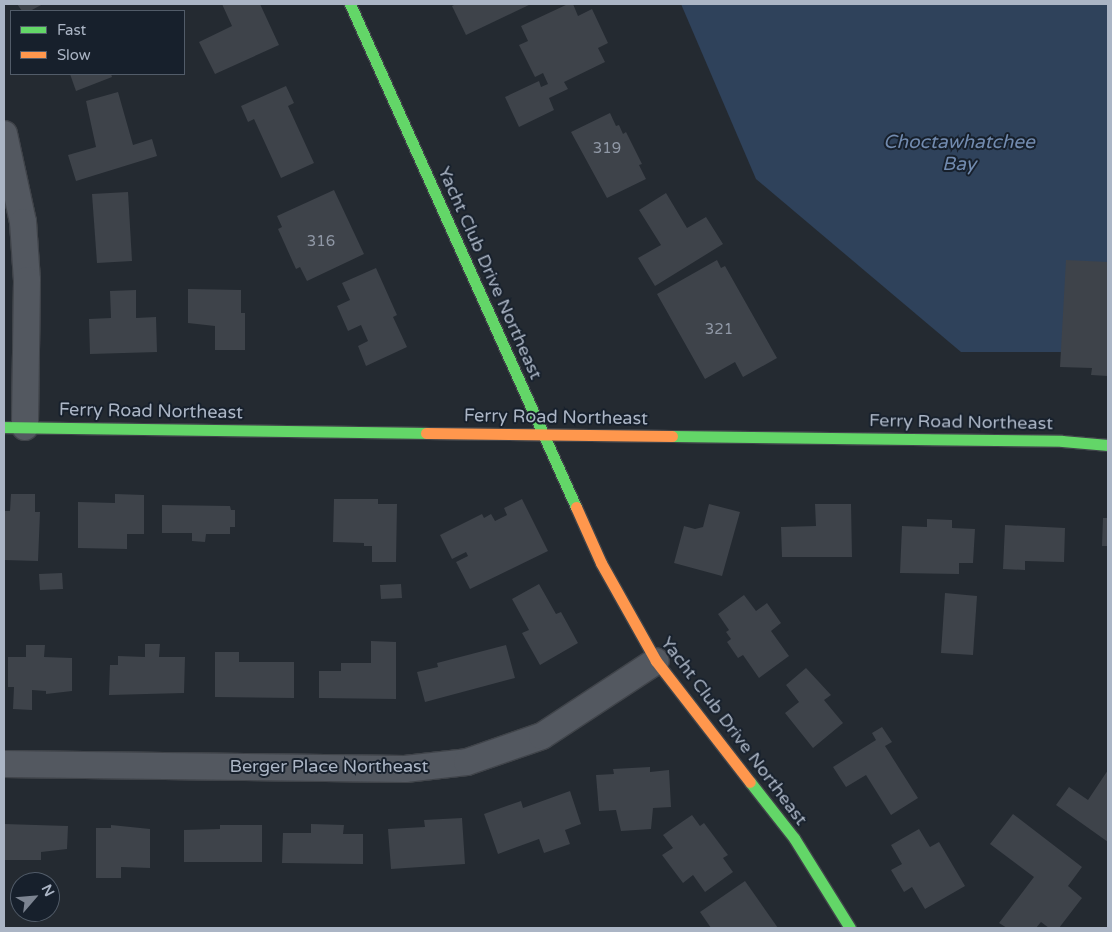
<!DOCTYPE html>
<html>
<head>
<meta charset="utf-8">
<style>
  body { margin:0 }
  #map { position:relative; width:1112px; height:932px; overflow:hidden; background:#242a31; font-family:"Varela Round",sans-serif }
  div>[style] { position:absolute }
  .water>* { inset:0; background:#2f425b }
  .building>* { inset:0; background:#3e434a }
  .roads { filter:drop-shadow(1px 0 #40444a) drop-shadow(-1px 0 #40444a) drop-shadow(0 1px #40444a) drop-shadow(0 -1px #40444a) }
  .street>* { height:26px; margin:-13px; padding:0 13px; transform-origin:13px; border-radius:13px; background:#535860 }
  .fast>* { height:11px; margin:-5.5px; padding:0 5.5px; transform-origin:5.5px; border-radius:5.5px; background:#63d668 }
  .slow>* { height:11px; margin:-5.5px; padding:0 5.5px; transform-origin:5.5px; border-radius:5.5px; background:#ff974d }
  span { translate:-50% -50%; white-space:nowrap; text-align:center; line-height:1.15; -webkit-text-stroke:4px #17202c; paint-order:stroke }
  .number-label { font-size:15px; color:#9098a6 }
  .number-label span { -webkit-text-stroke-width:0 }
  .street-label { font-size:18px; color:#abb5c5 }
  .water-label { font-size:19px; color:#728baf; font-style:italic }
  .frame { position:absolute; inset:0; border:5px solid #abb5c5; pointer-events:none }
  .legend { position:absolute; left:10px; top:10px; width:175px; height:65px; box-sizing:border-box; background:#17202c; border:1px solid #525c69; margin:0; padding:6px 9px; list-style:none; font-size:15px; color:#abb5c5 }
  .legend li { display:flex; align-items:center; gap:10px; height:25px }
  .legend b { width:25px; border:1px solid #525c69 }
  .north { position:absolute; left:10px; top:872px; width:50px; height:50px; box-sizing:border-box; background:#17202c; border:1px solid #525c69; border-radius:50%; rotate:63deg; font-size:14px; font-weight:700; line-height:20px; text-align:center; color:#abb5c5 }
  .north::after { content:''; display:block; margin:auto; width:18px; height:22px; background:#7c8491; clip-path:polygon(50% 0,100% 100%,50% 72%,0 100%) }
</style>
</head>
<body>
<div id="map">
  <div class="water">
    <i style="clip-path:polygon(681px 4px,1108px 4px,1108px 352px,961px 352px,756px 179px)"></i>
  </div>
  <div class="building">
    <i style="clip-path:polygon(17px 4px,43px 4px,30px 11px,22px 11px)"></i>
    <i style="clip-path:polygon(222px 4px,260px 4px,279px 45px,215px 74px,199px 42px,232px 26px)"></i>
    <i style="clip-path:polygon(456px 4px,531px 4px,466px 35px,452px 6px)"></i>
    <i style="clip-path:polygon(568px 4px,573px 4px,578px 16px,592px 9px,608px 43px,598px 48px,605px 62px,564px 82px,568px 89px,549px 98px,554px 110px,519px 127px,505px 97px,539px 81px,541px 87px,548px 84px,543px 73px,535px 77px,519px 45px,528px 41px,521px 26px)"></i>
    <i style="clip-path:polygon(70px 74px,111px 74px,112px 77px,76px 91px)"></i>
    <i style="clip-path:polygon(286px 86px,294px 103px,288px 106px,314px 163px,281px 178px,254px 119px,248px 122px,241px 106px)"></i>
    <i style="clip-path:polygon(118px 92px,133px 145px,152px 139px,157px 156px,76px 181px,68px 155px,96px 147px,86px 101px)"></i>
    <i style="clip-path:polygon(610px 113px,616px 126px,619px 125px,623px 134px,626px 132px,642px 164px,639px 165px,646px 179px,607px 198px,571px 132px)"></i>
    <i style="clip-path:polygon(334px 190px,364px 254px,307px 281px,300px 267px,296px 269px,278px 229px,282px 227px,277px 216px)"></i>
    <i style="clip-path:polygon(128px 192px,132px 261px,97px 263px,92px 194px)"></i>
    <i style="clip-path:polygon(666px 193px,687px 228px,706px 217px,723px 244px,655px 286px,638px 258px,661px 245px,639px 210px)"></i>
    <i style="clip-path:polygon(717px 260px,721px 268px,725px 266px,777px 358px,743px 377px,735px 362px,705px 379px,657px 294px)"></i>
    <i style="clip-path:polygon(1066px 260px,1108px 262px,1108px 376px,1091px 375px,1092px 368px,1060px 367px)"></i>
    <i style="clip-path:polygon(376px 268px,397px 315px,393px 317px,407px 347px,366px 366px,358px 346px,368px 341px,361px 325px,348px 331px,337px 306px,350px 300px,342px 283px)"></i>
    <i style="clip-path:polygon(188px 289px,241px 290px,241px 313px,245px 313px,245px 350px,215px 350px,215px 326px,188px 323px)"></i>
    <i style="clip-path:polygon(136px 290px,136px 318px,156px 317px,157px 352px,90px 354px,89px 319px,111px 318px,110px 291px)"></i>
    <i style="clip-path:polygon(11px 494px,35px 494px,35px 512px,40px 512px,38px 561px,4px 560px,4px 511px,10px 511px)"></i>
    <i style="clip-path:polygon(115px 494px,144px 495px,144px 534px,127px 534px,127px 549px,78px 548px,78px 502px,115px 503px)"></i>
    <i style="clip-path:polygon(334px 499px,378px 499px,378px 504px,397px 504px,396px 562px,372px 562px,372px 546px,364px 546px,364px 543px,333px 542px)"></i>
    <i style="clip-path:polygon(522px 499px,548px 551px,470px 589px,456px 562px,468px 556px,466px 552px,452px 559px,440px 535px,482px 514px,484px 518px,491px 514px,495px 521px,507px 515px,504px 508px)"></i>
    <i style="clip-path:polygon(709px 504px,740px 512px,722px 576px,674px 563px,684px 526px,695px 529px,703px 527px)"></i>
    <i style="clip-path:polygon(815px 504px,851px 504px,852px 557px,782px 557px,781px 527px,816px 526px)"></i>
    <i style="clip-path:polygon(162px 505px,230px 506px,231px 510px,235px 510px,235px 527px,230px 527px,230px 534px,206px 534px,205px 542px,192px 541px,192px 533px,162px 533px)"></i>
    <i style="clip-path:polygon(1103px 518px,1108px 518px,1108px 546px,1102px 546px)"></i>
    <i style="clip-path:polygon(927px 519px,952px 520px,952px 528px,975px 529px,973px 563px,959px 563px,959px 574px,900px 573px,902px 526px,927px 527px)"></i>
    <i style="clip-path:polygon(1005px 525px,1065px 528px,1064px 562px,1025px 561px,1025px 570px,1003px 569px)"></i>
    <i style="clip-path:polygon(62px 573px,63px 589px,40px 590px,39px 574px)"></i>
    <i style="clip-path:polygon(401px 584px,402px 598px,381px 599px,380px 585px)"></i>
    <i style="clip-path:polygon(539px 584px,556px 614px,561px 612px,578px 643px,540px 665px,522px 633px,529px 630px,512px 599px)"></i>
    <i style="clip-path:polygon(945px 593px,977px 596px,973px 655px,941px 653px)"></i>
    <i style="clip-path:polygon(744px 595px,756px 611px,767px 603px,781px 623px,771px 631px,789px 656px,759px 678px,743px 655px,738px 658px,727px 642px,731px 639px,726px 632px,729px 630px,718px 614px)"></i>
    <i style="clip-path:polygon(371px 641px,396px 642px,396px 699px,319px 698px,319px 671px,341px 671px,341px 663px,371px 663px)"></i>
    <i style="clip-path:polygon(145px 644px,160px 644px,159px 657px,185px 657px,184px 693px,109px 695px,110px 665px,118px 665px,118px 656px,145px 657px)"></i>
    <i style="clip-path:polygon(26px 645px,45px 645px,44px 657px,72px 658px,72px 691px,46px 694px,46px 691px,32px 690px,32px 710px,13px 709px,14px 687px,8px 687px,8px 657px,26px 657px)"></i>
    <i style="clip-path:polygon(506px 645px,515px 678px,425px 702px,417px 672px,438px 667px,437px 663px)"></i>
    <i style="clip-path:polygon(215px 652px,239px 652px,239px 662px,294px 662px,294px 698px,215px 697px)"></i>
    <i style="clip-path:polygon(806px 668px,831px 695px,824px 700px,843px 723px,813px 748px,785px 713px,799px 702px,786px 685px)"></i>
    <i style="clip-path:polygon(882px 727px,892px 742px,885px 746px,918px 798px,891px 815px,866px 775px,846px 787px,833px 767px,876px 740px,872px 733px)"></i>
    <i style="clip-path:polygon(650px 767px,650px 772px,669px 770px,671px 807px,653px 808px,651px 829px,621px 831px,616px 810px,599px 811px,596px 775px,614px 774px,613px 769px)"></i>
    <i style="clip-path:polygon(1108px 770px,1108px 842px,1056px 805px,1069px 787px,1088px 800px)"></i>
    <i style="clip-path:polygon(570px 791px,581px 824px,565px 830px,570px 844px,544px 853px,539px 839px,498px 854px,484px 814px,521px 801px,523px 808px)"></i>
    <i style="clip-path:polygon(1013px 814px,1082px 867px,1068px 886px,1082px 898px,1059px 928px,1049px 928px,1041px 922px,1036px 928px,1007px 928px,999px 923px,1034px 877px,990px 844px)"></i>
    <i style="clip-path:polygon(692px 815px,700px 826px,704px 823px,728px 855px,723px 858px,733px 872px,705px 892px,693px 875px,683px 883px,662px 855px,673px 848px,663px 835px)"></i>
    <i style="clip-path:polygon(462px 818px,465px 864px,391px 869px,388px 829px,425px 827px,424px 820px)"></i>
    <i style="clip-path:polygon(4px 824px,68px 826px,67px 849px,41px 852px,41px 860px,4px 860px)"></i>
    <i style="clip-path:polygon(311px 824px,344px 825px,343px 834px,363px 834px,363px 864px,282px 863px,283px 833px,311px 833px)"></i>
    <i style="clip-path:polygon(111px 825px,150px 829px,150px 868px,121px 867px,121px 878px,96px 878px,96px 828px,111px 828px)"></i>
    <i style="clip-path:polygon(220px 825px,262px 825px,262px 862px,184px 862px,184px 830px,220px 829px)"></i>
    <i style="clip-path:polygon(919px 829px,930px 847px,939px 842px,965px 886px,925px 909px,912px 887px,904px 892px,891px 870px,902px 864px,891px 845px)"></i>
    <i style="clip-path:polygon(745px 881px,778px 928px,711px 928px,700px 912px)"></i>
  </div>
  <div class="roads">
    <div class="street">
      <i style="left:4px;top:134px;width:90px;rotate:77.8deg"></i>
      <i style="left:23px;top:222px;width:58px;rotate:86.1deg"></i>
      <i style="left:27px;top:280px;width:147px;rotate:90.8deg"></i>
      <i style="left:4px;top:764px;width:401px;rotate:0.7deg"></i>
      <i style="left:405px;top:769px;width:62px;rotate:-6.4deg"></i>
      <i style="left:467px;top:762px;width:79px;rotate:-19.1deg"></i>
      <i style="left:542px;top:736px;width:136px;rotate:-33.3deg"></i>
    </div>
    <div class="fast">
      <i style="left:350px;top:4px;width:551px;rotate:65.81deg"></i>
      <i style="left:4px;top:427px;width:422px;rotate:0.8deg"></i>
      <i style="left:672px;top:436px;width:390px;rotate:0.7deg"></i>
      <i style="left:1062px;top:441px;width:46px;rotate:5deg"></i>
      <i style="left:750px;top:782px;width:71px;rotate:51.8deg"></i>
      <i style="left:794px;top:838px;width:106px;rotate:58.1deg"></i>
    </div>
    <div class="slow">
      <i style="left:426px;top:433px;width:246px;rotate:0.7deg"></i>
      <i style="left:576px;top:507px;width:61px;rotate:65.9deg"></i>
      <i style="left:601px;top:563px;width:112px;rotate:60.7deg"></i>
      <i style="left:656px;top:661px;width:153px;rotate:52.2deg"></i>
    </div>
  </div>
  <div class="number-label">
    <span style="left:607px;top:149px">319</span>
    <span style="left:321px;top:242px">316</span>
    <span style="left:719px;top:330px">321</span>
  </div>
  <div class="street-label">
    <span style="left:490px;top:273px;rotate:66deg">Yacht Club Drive Northeast</span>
    <span style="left:151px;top:411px;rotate:1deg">Ferry Road Northeast</span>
    <span style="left:556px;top:417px;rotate:1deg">Ferry Road Northeast</span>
    <span style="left:961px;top:422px;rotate:1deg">Ferry Road Northeast</span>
    <span style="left:734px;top:731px;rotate:53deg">Yacht Club Drive Northeast</span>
    <span style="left:329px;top:766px">Berger Place Northeast</span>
  </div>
  <div class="water-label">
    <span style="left:959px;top:154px">Choctawhatchee<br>Bay</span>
  </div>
  <div class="frame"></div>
  <ul class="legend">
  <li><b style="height:6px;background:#63d668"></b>Fast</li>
  <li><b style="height:6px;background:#ff974d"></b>Slow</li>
  </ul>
  <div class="north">N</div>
</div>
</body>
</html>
